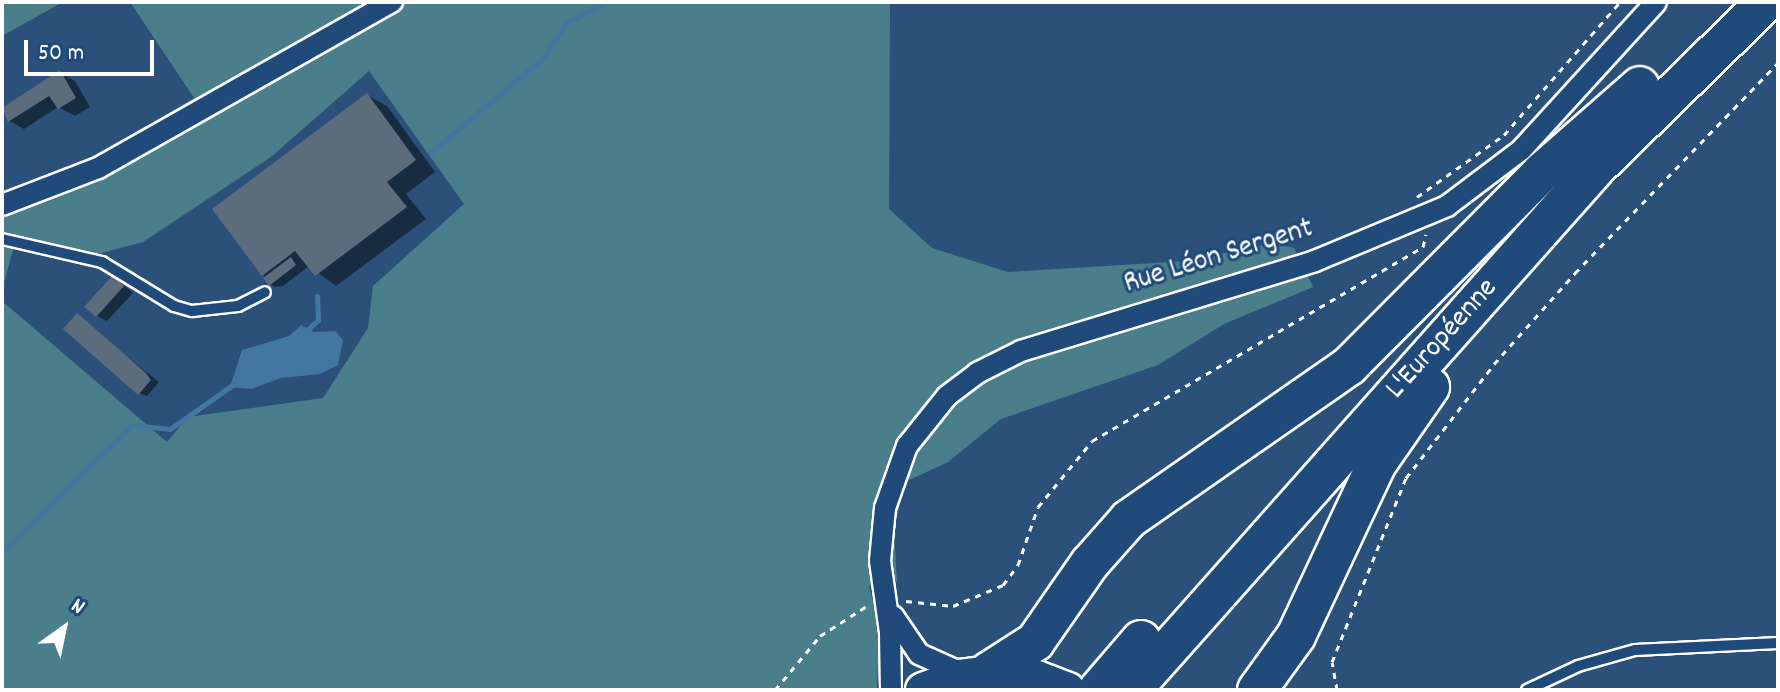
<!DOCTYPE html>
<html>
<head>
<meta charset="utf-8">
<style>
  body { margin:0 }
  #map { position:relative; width:1780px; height:692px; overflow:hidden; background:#2b517b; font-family:Dekko,sans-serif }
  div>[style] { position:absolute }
  .green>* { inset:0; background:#4a7e8a }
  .water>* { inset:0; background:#4376a0 }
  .shadow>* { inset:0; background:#0007 }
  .stream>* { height:5px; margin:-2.5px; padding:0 2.5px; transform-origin:2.5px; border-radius:2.5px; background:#4376a0 }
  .building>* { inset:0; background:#5d6c7d }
  .path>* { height:3px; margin-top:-1.5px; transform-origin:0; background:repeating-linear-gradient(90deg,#fff 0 6px,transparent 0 12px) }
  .roads { filter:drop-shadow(2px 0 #fff) drop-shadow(-2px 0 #fff) drop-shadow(0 2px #fff) drop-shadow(0 -2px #fff) }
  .lane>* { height:10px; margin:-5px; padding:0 5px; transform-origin:5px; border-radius:5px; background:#1f4a7a }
  .street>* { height:20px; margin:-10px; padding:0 10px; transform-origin:10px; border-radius:10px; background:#1f4a7a }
  .primary>* { height:34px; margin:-17px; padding:0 17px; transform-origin:17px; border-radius:17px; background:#1f4a7a }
  .highway>* { height:38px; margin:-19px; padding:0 19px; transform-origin:19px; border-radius:19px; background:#1f4a7a }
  span { translate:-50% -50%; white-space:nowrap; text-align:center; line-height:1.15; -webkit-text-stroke:6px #1f4a7a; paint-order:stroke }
  .street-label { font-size:30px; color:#fff }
  .frame { position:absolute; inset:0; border:4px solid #fff; pointer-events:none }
  .north { position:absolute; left:24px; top:588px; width:80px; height:80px; -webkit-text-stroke:6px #1f4a7a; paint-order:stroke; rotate:33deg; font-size:22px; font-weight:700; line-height:32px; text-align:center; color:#fff }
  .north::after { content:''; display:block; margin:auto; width:28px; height:36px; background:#fff; clip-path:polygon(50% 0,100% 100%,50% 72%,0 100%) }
  .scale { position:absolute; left:24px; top:40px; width:130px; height:36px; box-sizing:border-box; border:4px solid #fff; border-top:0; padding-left:10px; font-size:24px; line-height:28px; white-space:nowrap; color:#fff; -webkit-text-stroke:6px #1f4a7a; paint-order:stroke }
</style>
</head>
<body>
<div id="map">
  <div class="green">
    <i style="clip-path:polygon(2px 2px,63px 2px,2px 36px)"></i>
    <i style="clip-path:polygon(130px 2px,890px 2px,889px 209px,932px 248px,1008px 272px,1187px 261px,1273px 243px,1294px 248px,1313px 287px,1224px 324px,1158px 365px,1001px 419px,948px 462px,905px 482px,894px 530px,897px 582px,869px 586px,879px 626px,877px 690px,2px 690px,2px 301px,167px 442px,188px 417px,323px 398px,368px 328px,373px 286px,464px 204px,369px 71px,271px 157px,143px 242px,83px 258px,15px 242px,2px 291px,2px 194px,112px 148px,194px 98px)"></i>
  </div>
  <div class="water">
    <i style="clip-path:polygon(301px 325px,314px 332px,335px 331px,343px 340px,338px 365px,320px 374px,281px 378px,251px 389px,230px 387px,242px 350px,289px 336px)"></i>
  </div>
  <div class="shadow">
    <i style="clip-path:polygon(60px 73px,75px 81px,90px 107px,75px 116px,58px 107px,24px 129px,9px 121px,2px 108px)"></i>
    <i style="clip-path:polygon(367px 95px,387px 106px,435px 172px,406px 194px,426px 219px,336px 286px,309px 266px,283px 286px,274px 287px,263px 275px)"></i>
    <i style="clip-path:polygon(114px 277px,133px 293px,107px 321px,97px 316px)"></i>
    <i style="clip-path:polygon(77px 316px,159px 382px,147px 396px,139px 393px)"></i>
  </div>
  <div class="stream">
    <i style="left:431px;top:152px;width:145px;rotate:-40deg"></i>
    <i style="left:542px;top:59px;width:43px;rotate:-56.3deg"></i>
    <i style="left:566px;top:23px;width:45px;rotate:-27.7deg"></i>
    <i style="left:307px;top:330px;width:15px;rotate:-42deg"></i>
    <i style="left:318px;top:320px;width:24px;rotate:-92deg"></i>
    <i style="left:2px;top:552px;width:182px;rotate:-44.3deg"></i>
    <i style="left:132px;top:425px;width:38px;rotate:6deg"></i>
    <i style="left:170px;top:429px;width:78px;rotate:-35.1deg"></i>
  </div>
  <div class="building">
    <i style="clip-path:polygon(60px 70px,76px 98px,58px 109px,49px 96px,8px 122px,2px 108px)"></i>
    <i style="clip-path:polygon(367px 93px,416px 160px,387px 182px,407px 207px,315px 276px,295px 251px,262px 276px,212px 209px)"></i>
    <i style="clip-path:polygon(291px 257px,296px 265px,269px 286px,263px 278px)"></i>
    <i style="clip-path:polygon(113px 275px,124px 286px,96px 317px,84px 307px)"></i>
    <i style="clip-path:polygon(77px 313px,145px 372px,151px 380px,138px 395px,63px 329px)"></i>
  </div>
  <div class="path">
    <i style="left:1417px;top:197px;width:107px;rotate:-35.5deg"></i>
    <i style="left:1504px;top:135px;width:176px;rotate:-48.9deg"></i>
    <i style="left:906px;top:601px;width:47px;rotate:6.1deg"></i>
    <i style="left:953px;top:606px;width:54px;rotate:-22.8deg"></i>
    <i style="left:1003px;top:585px;width:25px;rotate:-53deg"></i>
    <i style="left:1018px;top:565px;width:61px;rotate:-71deg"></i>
    <i style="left:1038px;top:507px;width:85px;rotate:-50.7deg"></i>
    <i style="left:1092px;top:441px;width:384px;rotate:-30.4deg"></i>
    <i style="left:1423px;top:247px;width:13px;rotate:-77deg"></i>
    <i style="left:775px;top:690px;width:70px;rotate:-50.2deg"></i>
    <i style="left:820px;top:636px;width:56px;rotate:-32.6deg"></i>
    <i style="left:1337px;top:690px;width:28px;rotate:-100deg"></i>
    <i style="left:1332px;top:662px;width:198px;rotate:-68.1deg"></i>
    <i style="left:1406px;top:478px;width:144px;rotate:-52.3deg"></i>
    <i style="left:1494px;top:364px;width:122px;rotate:-48.3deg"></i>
    <i style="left:1575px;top:273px;width:292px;rotate:-46deg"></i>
  </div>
  <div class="roads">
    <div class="lane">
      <i style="left:2px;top:239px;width:103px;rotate:13deg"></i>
      <i style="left:102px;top:262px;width:84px;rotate:31.4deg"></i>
      <i style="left:174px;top:306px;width:19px;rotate:16deg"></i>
      <i style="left:192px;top:311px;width:46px;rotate:-6.2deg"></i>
      <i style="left:238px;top:306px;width:30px;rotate:-27deg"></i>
      <i style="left:1527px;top:690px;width:56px;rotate:-25.2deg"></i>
      <i style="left:1578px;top:666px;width:59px;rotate:-15.7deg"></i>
      <i style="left:1635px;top:650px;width:143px;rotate:-2.8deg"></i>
    </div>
    <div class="street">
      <i style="left:2px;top:205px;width:103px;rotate:-21.1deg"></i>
      <i style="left:98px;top:168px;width:338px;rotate:-29.5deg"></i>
      <i style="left:893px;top:616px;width:46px;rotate:55.6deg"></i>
      <i style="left:919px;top:654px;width:49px;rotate:24deg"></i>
      <i style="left:891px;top:690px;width:58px;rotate:-91deg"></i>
      <i style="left:890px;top:632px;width:72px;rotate:-98deg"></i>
      <i style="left:880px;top:561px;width:53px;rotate:-84.6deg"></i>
      <i style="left:885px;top:508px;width:66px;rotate:-70.5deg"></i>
      <i style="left:907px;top:446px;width:64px;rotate:-51.3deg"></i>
      <i style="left:947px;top:396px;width:38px;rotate:-37deg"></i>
      <i style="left:977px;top:373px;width:49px;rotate:-26.6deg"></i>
      <i style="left:1021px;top:351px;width:307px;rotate:-17deg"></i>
      <i style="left:1315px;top:261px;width:143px;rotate:-22.6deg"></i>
      <i style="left:1447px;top:206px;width:93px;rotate:-37.1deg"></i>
      <i style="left:1521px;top:150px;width:200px;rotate:-47.6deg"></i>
    </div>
    <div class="primary">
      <i style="left:923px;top:690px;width:37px;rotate:-20deg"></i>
      <i style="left:958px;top:677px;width:40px;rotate:-7.1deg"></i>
      <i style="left:998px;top:672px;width:39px;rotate:9deg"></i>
      <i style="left:1037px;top:678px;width:33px;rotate:21deg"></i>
    </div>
    <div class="highway">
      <i style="left:988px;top:672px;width:56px;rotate:-32.6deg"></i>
      <i style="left:1035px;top:642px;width:96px;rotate:-55.2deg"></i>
      <i style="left:1090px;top:563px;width:59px;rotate:-48.4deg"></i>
      <i style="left:1129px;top:519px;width:268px;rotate:-34.8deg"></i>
      <i style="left:1349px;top:366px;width:274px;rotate:-45.1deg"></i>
      <i style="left:1542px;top:172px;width:130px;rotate:-41.3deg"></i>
      <i style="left:1098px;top:690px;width:66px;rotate:-49.3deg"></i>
      <i style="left:1132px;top:690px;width:698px;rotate:-48.37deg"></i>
      <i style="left:1596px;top:168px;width:238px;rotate:-44.3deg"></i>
      <i style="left:1257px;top:690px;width:67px;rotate:-54.2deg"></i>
      <i style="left:1296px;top:636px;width:189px;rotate:-64.9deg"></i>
      <i style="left:1376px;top:465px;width:95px;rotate:-55.3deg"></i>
    </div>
  </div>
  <div class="street-label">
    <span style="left:1219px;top:258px;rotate:-17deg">Rue Léon Sergent</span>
    <span style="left:1443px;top:340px;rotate:-48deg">L'Européenne</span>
  </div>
  <div class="frame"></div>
  <div class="north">N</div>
  <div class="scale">50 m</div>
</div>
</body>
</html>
